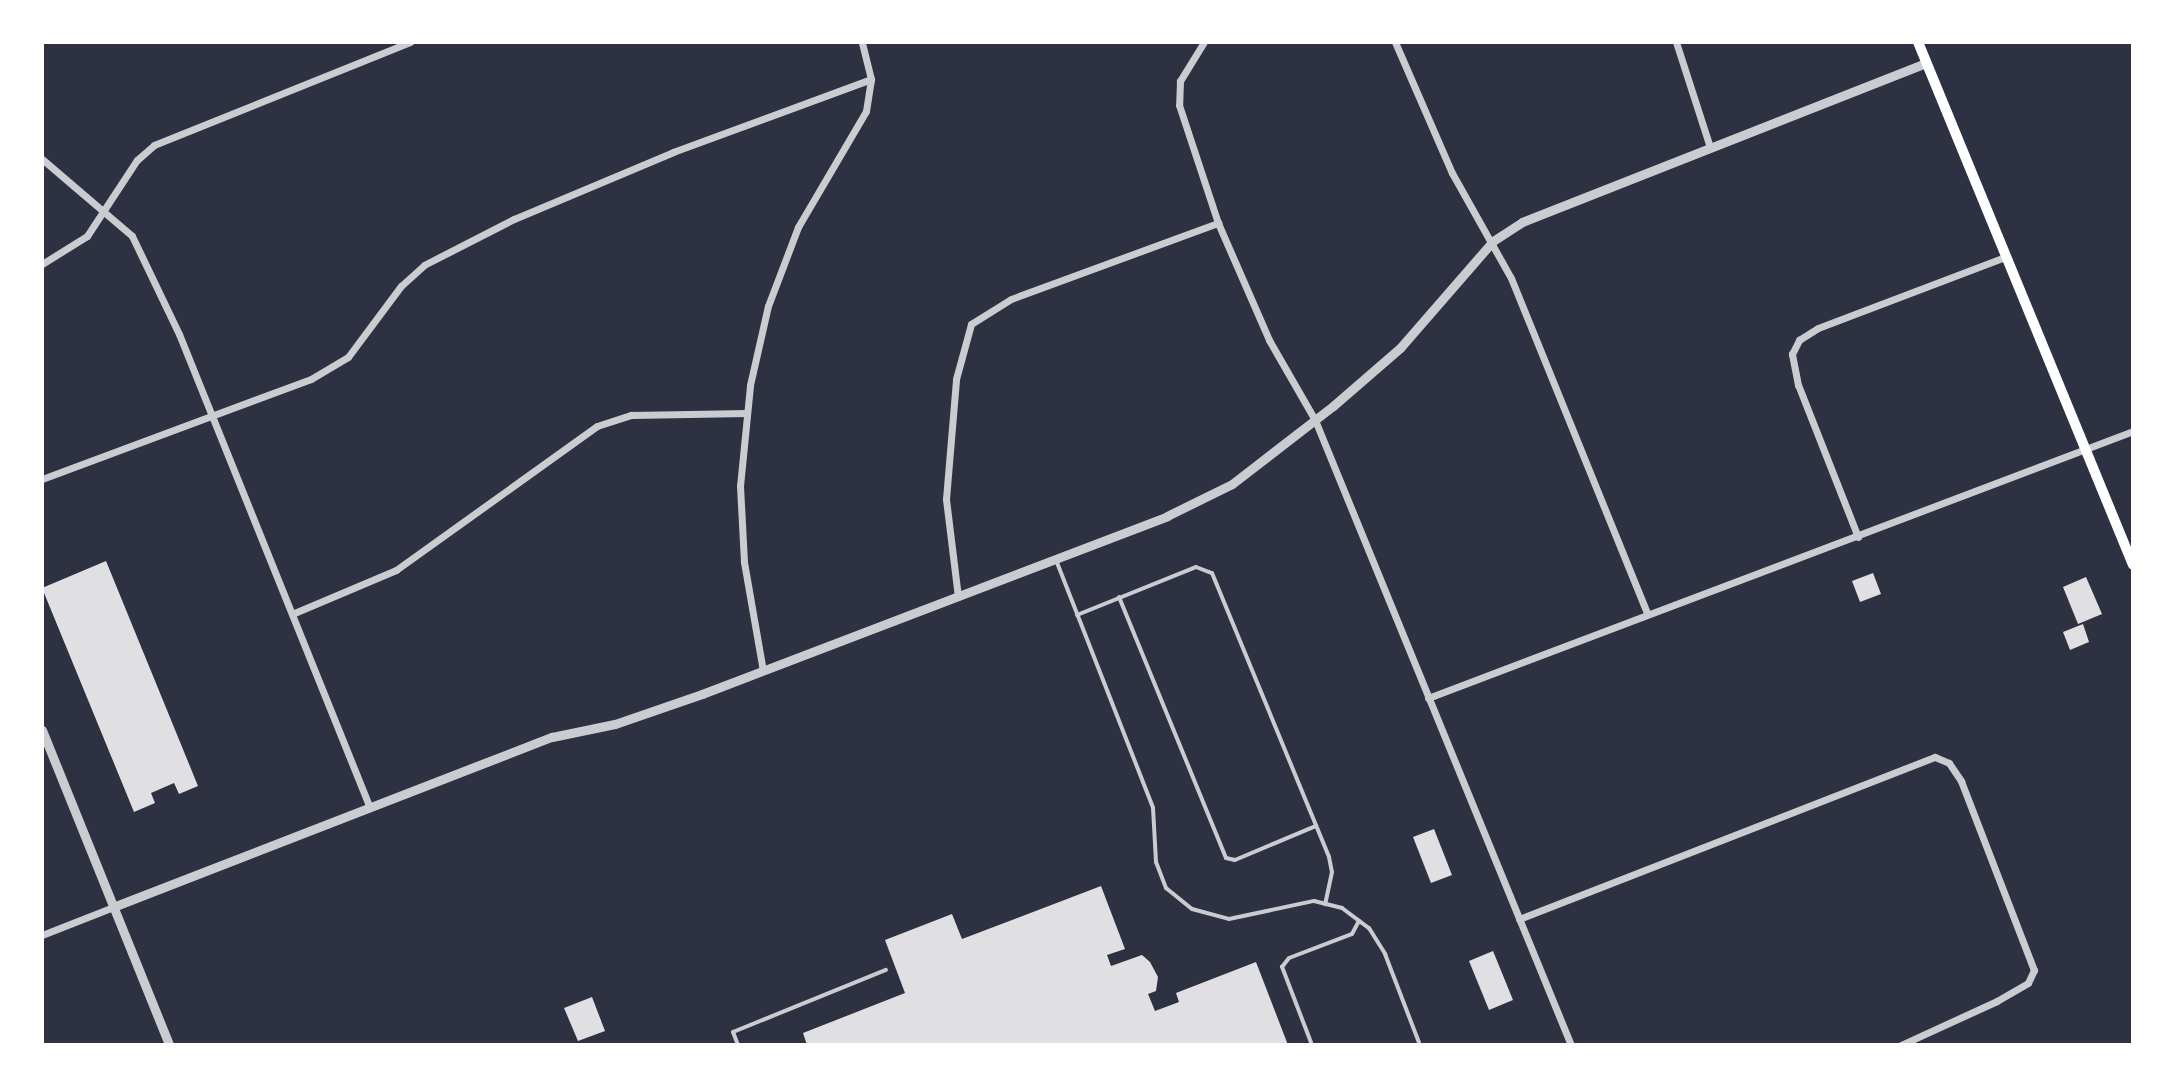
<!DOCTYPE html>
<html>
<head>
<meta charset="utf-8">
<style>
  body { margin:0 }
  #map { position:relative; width:2175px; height:1087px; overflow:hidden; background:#2d3142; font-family:Karla,sans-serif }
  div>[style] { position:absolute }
  .building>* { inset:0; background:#e0e0e3 }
  .service>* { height:4px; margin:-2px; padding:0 2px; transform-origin:2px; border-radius:2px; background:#caccd0 }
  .minor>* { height:7px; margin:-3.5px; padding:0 3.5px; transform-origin:3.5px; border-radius:3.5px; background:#caccd0 }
  .tertiary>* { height:9px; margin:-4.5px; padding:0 4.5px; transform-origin:4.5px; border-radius:4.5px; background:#caccd0 }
  .secondary>* { height:10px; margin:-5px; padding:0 5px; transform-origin:5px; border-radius:5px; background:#fff }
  span { translate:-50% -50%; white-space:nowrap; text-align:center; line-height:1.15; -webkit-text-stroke:6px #fff; paint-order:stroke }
  .frame { position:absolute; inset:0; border:44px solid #fff; pointer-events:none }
</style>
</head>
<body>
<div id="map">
  <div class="building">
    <i style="clip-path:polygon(106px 561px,198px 786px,179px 794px,174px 783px,151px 793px,155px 803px,134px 812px,42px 588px)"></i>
    <i style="clip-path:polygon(1873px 573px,1881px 594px,1860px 602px,1852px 581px)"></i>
    <i style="clip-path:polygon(2086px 577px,2102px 614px,2078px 624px,2063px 587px)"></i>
    <i style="clip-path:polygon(2083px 624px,2089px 642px,2070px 650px,2063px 632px)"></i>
    <i style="clip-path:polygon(1434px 829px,1452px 875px,1431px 883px,1413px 837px)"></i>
    <i style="clip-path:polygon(1101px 886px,1125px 949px,1107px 955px,1111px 966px,1142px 955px,1150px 962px,1158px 977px,1156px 991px,1148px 994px,1155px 1011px,1179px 1002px,1176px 993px,1256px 962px,1288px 1045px,807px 1045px,803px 1033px,905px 993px,885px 940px,952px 914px,962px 939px)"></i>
    <i style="clip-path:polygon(1493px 951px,1513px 1000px,1489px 1010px,1469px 961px)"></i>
    <i style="clip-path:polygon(592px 997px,605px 1031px,578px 1041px,564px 1008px)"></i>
  </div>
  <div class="service">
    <i style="left:1056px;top:560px;width:266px;rotate:68.6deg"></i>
    <i style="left:1153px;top:808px;width:54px;rotate:86.8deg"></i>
    <i style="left:1156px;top:862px;width:28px;rotate:69deg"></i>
    <i style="left:1166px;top:888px;width:33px;rotate:39deg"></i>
    <i style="left:1192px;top:909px;width:38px;rotate:15deg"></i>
    <i style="left:1229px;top:919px;width:87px;rotate:-12deg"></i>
    <i style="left:1314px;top:901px;width:29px;rotate:14deg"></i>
    <i style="left:1342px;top:908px;width:34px;rotate:37deg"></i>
    <i style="left:1369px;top:928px;width:31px;rotate:58deg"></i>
    <i style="left:1385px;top:954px;width:97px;rotate:69deg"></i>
    <i style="left:1119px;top:597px;width:282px;rotate:67.7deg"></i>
    <i style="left:1226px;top:858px;width:9px;rotate:13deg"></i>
    <i style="left:1235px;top:860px;width:88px;rotate:-22.8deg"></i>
    <i style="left:1077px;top:615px;width:128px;rotate:-22deg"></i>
    <i style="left:1196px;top:567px;width:17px;rotate:21deg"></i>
    <i style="left:1212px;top:573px;width:307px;rotate:67.6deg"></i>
    <i style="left:1329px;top:857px;width:15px;rotate:79deg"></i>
    <i style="left:1332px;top:872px;width:33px;rotate:102deg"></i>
    <i style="left:738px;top:1045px;width:14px;rotate:-111deg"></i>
    <i style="left:733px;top:1032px;width:165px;rotate:-22.1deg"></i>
    <i style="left:1312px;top:1045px;width:84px;rotate:-111deg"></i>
    <i style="left:1282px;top:967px;width:11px;rotate:-52deg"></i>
    <i style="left:1289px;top:958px;width:67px;rotate:-20.9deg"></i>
    <i style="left:1352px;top:934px;width:15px;rotate:-62deg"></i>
  </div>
  <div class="minor">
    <i style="left:1204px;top:42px;width:46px;rotate:121.6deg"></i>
    <i style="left:1180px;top:81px;width:24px;rotate:92deg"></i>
    <i style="left:1179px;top:105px;width:124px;rotate:71.7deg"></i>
    <i style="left:1218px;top:223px;width:128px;rotate:66.4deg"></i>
    <i style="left:1269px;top:340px;width:92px;rotate:60.1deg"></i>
    <i style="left:1315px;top:420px;width:675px;rotate:67.73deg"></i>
    <i style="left:1395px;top:42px;width:143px;rotate:66.5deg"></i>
    <i style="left:1452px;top:173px;width:120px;rotate:60.7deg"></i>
    <i style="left:1511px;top:278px;width:362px;rotate:67.9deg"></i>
    <i style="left:1676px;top:42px;width:110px;rotate:72.1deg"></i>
    <i style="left:42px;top:159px;width:118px;rotate:40.5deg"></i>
    <i style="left:132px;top:236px;width:109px;rotate:64.4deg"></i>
    <i style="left:179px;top:334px;width:511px;rotate:68.05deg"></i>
    <i style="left:42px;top:264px;width:53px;rotate:-31.9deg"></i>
    <i style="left:87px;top:236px;width:91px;rotate:-56.7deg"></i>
    <i style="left:137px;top:160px;width:23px;rotate:-41deg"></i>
    <i style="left:154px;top:145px;width:276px;rotate:-21.9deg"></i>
    <i style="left:42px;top:479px;width:287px;rotate:-20.4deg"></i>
    <i style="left:311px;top:379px;width:43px;rotate:-30.7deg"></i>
    <i style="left:348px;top:357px;width:89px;rotate:-53.3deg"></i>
    <i style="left:401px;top:286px;width:31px;rotate:-42deg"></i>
    <i style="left:424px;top:265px;width:101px;rotate:-27.1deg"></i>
    <i style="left:514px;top:219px;width:173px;rotate:-22.8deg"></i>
    <i style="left:673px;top:152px;width:211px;rotate:-20.2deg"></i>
    <i style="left:1858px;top:537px;width:163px;rotate:-111.5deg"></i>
    <i style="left:1798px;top:385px;width:32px;rotate:-101deg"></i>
    <i style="left:1792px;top:354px;width:16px;rotate:-63deg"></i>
    <i style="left:1799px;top:340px;width:22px;rotate:-32deg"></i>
    <i style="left:1818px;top:328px;width:200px;rotate:-20.8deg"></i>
    <i style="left:958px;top:597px;width:99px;rotate:-97deg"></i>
    <i style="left:946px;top:499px;width:120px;rotate:-85.2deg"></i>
    <i style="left:956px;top:379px;width:57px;rotate:-74.7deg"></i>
    <i style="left:971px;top:324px;width:47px;rotate:-32deg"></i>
    <i style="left:1011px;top:299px;width:221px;rotate:-20.2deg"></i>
    <i style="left:292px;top:614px;width:113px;rotate:-22.9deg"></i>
    <i style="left:396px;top:570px;width:247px;rotate:-35.6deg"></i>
    <i style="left:597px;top:426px;width:36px;rotate:-18deg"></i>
    <i style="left:631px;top:415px;width:116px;rotate:-1deg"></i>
    <i style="left:763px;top:671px;width:111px;rotate:-99.9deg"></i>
    <i style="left:744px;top:562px;width:76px;rotate:-93deg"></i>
    <i style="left:740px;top:486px;width:101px;rotate:-84.3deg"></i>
    <i style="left:750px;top:385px;width:81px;rotate:-77.2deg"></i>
    <i style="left:768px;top:306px;width:85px;rotate:-69.2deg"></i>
    <i style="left:798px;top:227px;width:134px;rotate:-59.6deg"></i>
    <i style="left:866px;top:111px;width:32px;rotate:-81deg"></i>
    <i style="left:871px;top:79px;width:38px;rotate:-104deg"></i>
    <i style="left:1428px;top:698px;width:754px;rotate:-20.74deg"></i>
    <i style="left:1519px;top:919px;width:446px;rotate:-21.3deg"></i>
    <i style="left:1935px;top:757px;width:15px;rotate:23deg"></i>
    <i style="left:1949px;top:763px;width:22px;rotate:56deg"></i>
    <i style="left:1961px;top:781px;width:203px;rotate:68.9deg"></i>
    <i style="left:2034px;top:970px;width:14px;rotate:115deg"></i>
    <i style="left:2028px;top:983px;width:36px;rotate:150deg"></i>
    <i style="left:1997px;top:1001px;width:106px;rotate:155.4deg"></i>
    <i style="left:42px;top:935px;width:76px;rotate:-21.5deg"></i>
  </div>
  <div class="tertiary">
    <i style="left:42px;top:730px;width:340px;rotate:68deg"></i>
    <i style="left:113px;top:907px;width:471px;rotate:-21.2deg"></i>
    <i style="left:552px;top:737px;width:64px;rotate:-11.7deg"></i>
    <i style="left:615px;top:724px;width:92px;rotate:-19deg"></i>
    <i style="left:702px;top:694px;width:498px;rotate:-20.9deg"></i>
    <i style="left:1167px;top:516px;width:72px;rotate:-26.2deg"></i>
    <i style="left:1232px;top:484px;width:128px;rotate:-37.7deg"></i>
    <i style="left:1333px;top:406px;width:89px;rotate:-40.9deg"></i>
    <i style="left:1400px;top:348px;width:142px;rotate:-49deg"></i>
    <i style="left:1493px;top:241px;width:35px;rotate:-33deg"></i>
    <i style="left:1522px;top:222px;width:434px;rotate:-21.5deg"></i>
  </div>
  <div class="secondary">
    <i style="left:1918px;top:42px;width:565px;rotate:67.65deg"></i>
  </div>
  <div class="frame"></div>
</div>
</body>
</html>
